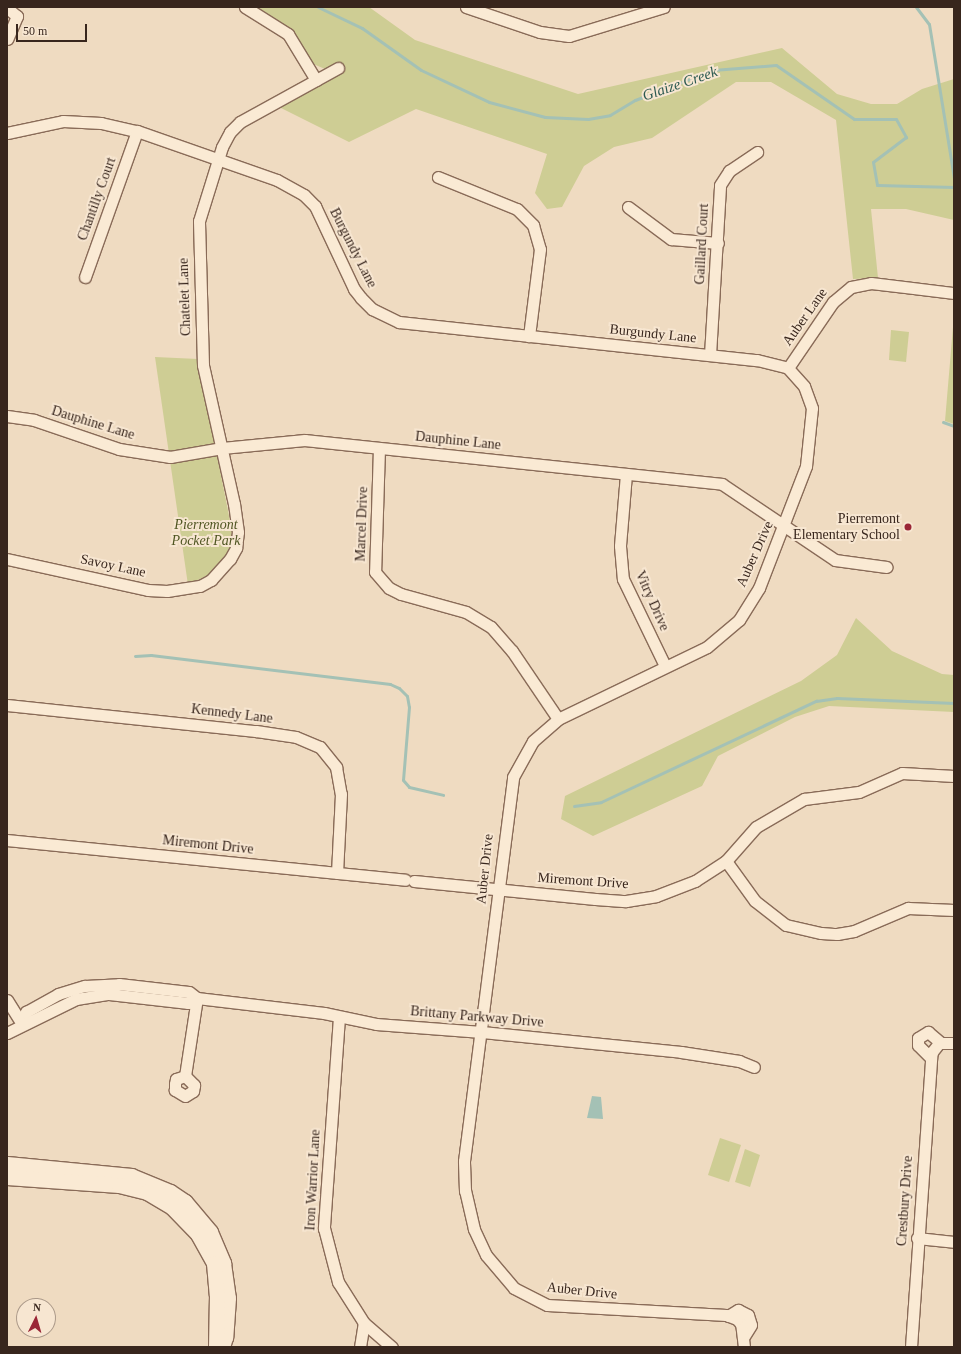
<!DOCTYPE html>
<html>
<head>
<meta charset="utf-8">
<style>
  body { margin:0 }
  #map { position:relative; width:961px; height:1354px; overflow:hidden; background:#efdbc1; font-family:"Times New Roman",serif }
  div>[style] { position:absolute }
  .green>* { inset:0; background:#cecd94 }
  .water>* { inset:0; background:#a4c1b5 }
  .stream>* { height:3px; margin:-1.5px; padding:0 1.5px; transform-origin:1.5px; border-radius:1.5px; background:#a4c1b5 }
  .roads { filter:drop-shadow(1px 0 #896b58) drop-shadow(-1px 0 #896b58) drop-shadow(0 1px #896b58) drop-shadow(0 -1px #896b58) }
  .street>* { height:11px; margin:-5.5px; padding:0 5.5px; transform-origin:5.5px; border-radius:5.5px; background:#faead4 }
  .secondary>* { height:15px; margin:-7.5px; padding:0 7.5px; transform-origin:7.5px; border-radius:7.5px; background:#faead4 }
  .dots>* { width:11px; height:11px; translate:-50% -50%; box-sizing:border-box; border:2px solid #f7e6d1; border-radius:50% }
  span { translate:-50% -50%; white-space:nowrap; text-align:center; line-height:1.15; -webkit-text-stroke:4px #f7e6d1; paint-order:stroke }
  .street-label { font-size:14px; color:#38261d }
  .poi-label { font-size:14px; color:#38261d }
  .right { translate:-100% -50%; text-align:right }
  .park-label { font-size:14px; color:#505622; font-style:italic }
  .water-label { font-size:15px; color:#2b5950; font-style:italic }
  .frame { position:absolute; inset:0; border:8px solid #38261d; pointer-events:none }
  .north { position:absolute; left:16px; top:1298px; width:40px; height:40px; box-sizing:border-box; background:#f7e6d1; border:1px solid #ab9989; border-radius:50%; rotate:5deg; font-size:11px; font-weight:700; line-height:16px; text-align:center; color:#38261d }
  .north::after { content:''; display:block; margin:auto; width:14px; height:18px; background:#9a2636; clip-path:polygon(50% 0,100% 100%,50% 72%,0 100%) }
  .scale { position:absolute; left:16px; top:24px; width:71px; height:18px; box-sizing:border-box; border:2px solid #38261d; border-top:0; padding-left:5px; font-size:12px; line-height:14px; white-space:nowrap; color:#38261d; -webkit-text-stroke:3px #f7e6d1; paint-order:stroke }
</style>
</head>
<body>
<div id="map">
  <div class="green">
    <i style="clip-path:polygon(257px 7px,369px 7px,415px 40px,578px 94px,782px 48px,837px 94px,871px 104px,897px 104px,922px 89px,954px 79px,954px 220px,906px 209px,871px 209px,878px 278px,853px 279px,836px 120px,771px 82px,736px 82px,652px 138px,614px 147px,584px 166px,562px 207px,547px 209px,535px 193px,547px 154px,416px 109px,349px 142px,277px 106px,343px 73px,336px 65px,325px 69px,311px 63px,291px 29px)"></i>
    <i style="clip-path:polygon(953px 327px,954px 327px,954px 424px,945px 421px)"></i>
    <i style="clip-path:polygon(891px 330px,909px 332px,906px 362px,889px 360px)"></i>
    <i style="clip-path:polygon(155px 357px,198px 359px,232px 531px,231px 545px,226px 556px,212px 573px,188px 585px)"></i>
    <i style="clip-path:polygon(856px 618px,892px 651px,942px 674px,954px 675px,954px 712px,829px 706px,795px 717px,718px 756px,702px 786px,593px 836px,561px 819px,565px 796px,801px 681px,837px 655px)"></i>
    <i style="clip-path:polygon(720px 1138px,741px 1145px,729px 1182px,708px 1175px)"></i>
    <i style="clip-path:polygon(745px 1149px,760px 1155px,750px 1187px,735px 1182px)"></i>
  </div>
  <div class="water">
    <i style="clip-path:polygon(592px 1096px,601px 1097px,603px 1119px,587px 1118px)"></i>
  </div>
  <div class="stream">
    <i style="left:318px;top:7px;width:49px;rotate:25.5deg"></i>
    <i style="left:362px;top:28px;width:72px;rotate:35.4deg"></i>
    <i style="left:421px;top:70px;width:75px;rotate:25.2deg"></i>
    <i style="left:489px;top:102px;width:58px;rotate:15deg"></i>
    <i style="left:545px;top:117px;width:43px;rotate:2.7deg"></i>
    <i style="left:588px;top:119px;width:22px;rotate:-10deg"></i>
    <i style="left:610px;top:115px;width:29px;rotate:-31deg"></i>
    <i style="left:635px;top:100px;width:84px;rotate:-21deg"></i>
    <i style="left:713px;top:70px;width:63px;rotate:-4.5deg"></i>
    <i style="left:776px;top:65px;width:95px;rotate:34.7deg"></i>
    <i style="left:854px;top:119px;width:42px"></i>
    <i style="left:896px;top:119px;width:21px;rotate:61deg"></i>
    <i style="left:906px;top:137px;width:41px;rotate:142.9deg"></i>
    <i style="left:873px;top:162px;width:23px;rotate:80deg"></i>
    <i style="left:877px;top:185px;width:77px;rotate:1.5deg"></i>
    <i style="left:916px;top:7px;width:21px;rotate:53deg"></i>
    <i style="left:929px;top:24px;width:157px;rotate:80.8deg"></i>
    <i style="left:943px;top:422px;width:12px;rotate:20deg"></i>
    <i style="left:135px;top:656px;width:16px;rotate:-4deg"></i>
    <i style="left:151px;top:655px;width:241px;rotate:6.9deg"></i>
    <i style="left:390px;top:684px;width:10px;rotate:24deg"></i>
    <i style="left:399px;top:688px;width:11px;rotate:45deg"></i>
    <i style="left:407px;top:696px;width:11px;rotate:80deg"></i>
    <i style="left:409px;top:707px;width:73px;rotate:94.7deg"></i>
    <i style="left:403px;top:780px;width:9px;rotate:49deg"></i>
    <i style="left:409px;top:787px;width:35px;rotate:13deg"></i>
    <i style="left:574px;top:806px;width:27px;rotate:-8deg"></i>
    <i style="left:601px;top:802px;width:238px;rotate:-25.2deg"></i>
    <i style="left:816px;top:701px;width:21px;rotate:-8deg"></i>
    <i style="left:837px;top:698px;width:117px;rotate:2.4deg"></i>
  </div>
  <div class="roads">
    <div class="street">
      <i style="left:245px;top:7px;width:51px;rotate:32.1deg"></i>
      <i style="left:288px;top:34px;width:54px;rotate:58.7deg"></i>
      <i style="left:466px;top:7px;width:78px;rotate:18.7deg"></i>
      <i style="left:540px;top:32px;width:29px;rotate:8deg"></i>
      <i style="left:569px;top:36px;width:99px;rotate:-17deg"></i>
      <i style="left:7px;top:8px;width:13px;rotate:39deg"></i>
      <i style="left:17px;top:16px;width:25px;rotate:113deg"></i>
      <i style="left:7px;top:133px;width:57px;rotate:-12.1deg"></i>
      <i style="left:63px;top:121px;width:38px;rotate:3deg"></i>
      <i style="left:101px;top:123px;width:37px;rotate:13deg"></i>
      <i style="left:137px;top:131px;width:148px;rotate:19.3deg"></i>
      <i style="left:277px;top:180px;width:31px;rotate:29deg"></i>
      <i style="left:304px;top:195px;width:16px;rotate:45deg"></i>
      <i style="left:315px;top:206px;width:92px;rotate:64.8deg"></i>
      <i style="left:354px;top:289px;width:11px;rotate:52deg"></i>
      <i style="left:361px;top:298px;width:16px;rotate:45deg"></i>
      <i style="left:372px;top:309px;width:30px;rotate:26deg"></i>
      <i style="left:399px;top:322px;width:360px;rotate:6.1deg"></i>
      <i style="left:757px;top:360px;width:32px;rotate:14deg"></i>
      <i style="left:788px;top:368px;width:80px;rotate:-55.7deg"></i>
      <i style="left:833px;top:302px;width:23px;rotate:-40deg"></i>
      <i style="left:851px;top:287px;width:20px;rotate:-11deg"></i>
      <i style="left:871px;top:283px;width:84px;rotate:6.9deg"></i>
      <i style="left:438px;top:177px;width:85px;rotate:22.1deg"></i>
      <i style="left:517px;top:209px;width:23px;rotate:45deg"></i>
      <i style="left:533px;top:225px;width:25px;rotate:74deg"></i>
      <i style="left:540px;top:249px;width:88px;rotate:97.2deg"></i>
      <i style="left:628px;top:207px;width:54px;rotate:36.7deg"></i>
      <i style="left:671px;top:239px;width:47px;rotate:4.9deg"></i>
      <i style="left:85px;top:277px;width:155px;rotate:-70.4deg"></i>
      <i style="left:710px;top:355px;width:170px;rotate:-86.6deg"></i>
      <i style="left:720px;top:185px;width:17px;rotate:-57deg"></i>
      <i style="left:729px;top:171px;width:34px;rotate:-34deg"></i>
      <i style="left:7px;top:416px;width:27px;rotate:8deg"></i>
      <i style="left:34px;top:420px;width:90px;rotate:18.8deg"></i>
      <i style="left:119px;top:449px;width:52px;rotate:8.9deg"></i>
      <i style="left:170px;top:457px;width:53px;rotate:-9.8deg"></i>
      <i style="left:222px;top:448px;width:83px;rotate:-5.5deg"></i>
      <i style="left:305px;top:440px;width:419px;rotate:6deg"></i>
      <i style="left:722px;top:484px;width:136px;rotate:33.9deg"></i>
      <i style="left:835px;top:560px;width:52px;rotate:7.7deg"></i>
      <i style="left:379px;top:448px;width:124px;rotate:91.8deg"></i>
      <i style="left:375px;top:572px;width:21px;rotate:49deg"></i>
      <i style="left:389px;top:588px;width:13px;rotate:27deg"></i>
      <i style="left:401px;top:594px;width:67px;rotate:15.5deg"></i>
      <i style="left:466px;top:612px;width:29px;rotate:31deg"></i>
      <i style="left:491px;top:627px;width:32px;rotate:49deg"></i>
      <i style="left:512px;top:651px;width:82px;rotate:55.9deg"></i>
      <i style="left:626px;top:474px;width:72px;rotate:94.8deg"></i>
      <i style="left:620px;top:546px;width:33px;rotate:85deg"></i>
      <i style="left:623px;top:579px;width:97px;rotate:64.2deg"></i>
      <i style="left:7px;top:559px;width:144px;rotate:12.4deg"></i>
      <i style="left:148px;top:590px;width:19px;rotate:3deg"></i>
      <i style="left:167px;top:591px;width:33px;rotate:-9deg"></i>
      <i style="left:200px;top:586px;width:13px;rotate:-29deg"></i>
      <i style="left:211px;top:580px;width:28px;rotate:-48deg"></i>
      <i style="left:230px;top:559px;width:13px;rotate:-61deg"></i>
      <i style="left:236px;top:548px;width:16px;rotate:-83deg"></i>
      <i style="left:238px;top:532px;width:28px;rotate:-98deg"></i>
      <i style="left:234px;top:504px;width:142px;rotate:-102.6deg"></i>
      <i style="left:203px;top:365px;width:144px;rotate:-91.6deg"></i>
      <i style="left:199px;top:221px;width:77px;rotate:-72.7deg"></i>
      <i style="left:222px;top:147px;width:17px;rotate:-62deg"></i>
      <i style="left:230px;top:132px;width:14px;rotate:-45deg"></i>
      <i style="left:240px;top:122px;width:112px;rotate:-28.9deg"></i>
      <i style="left:7px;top:705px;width:250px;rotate:6deg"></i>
      <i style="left:256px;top:731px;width:40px;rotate:8.5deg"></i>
      <i style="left:296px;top:737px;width:26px;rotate:23deg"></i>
      <i style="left:320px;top:747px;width:26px;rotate:51deg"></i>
      <i style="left:336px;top:767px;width:27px;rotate:80deg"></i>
      <i style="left:341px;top:794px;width:79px;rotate:92.9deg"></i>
      <i style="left:7px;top:840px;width:400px;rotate:5.7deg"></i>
      <i style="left:726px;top:861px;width:49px;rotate:54.1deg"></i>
      <i style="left:755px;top:901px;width:39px;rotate:38deg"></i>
      <i style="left:786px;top:925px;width:36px;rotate:13deg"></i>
      <i style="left:821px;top:933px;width:16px;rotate:4deg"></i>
      <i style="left:837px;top:934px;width:17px;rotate:-10deg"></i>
      <i style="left:854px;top:931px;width:59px;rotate:-23.1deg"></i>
      <i style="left:908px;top:908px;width:46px;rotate:2.5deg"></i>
      <i style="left:414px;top:881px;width:182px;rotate:5.7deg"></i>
      <i style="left:595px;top:899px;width:31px;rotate:4deg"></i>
      <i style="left:626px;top:901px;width:30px;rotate:-9deg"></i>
      <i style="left:656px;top:896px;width:42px;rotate:-21deg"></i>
      <i style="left:695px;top:881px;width:37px;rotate:-33deg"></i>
      <i style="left:726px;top:861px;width:45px;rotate:-48.6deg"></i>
      <i style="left:756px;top:827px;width:56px;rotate:-30.3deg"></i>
      <i style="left:804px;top:799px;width:55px;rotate:-7.3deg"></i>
      <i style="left:859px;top:792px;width:47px;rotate:-23.8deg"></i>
      <i style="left:902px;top:773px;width:52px;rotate:3.3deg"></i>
      <i style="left:7px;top:1000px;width:28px;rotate:58deg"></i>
      <i style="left:339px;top:1017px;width:212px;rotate:94.1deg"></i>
      <i style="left:324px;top:1228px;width:56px;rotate:75.5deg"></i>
      <i style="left:338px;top:1282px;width:49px;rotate:57.6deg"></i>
      <i style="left:364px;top:1323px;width:37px;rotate:41deg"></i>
      <i style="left:22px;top:1024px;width:13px;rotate:-72deg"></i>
      <i style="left:26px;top:1012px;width:37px;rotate:-29deg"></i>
      <i style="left:58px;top:994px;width:28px;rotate:-17deg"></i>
      <i style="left:85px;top:986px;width:34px;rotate:-3deg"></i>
      <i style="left:119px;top:984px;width:70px;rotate:6.5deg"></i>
      <i style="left:189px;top:992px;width:10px;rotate:37deg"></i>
      <i style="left:7px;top:1033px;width:77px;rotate:-26.2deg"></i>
      <i style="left:76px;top:999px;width:33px;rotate:-9deg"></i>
      <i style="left:109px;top:994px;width:80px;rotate:6.5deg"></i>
      <i style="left:188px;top:1003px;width:10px;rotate:-29deg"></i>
      <i style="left:197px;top:998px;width:128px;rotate:6.7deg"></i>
      <i style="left:324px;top:1013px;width:53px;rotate:11.9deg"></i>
      <i style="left:376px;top:1024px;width:106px;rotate:4.3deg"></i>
      <i style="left:482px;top:1032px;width:200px;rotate:5.7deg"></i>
      <i style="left:681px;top:1052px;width:59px;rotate:8.8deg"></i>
      <i style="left:739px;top:1061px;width:16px;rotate:22deg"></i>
      <i style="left:931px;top:1058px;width:18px;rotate:-135deg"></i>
      <i style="left:918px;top:1045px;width:7px;rotate:-90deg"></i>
      <i style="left:918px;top:1038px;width:12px;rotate:-31deg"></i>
      <i style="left:928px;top:1032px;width:17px;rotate:40deg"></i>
      <i style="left:185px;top:1076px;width:13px;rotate:45deg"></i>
      <i style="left:194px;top:1085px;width:6px;rotate:99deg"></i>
      <i style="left:193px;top:1091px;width:9px;rotate:148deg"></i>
      <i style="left:185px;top:1096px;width:12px;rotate:-149deg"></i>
      <i style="left:175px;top:1090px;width:6px;rotate:-90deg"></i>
      <i style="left:175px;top:1084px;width:5px;rotate:-79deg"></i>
      <i style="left:176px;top:1079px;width:9px;rotate:-18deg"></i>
      <i style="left:185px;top:1076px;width:79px;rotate:-81.3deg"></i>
      <i style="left:917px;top:1238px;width:37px;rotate:6deg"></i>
      <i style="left:728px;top:1316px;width:12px;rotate:-31deg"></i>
      <i style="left:738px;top:1310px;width:11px;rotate:27deg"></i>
      <i style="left:748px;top:1315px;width:10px;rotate:73deg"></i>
      <i style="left:751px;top:1325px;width:13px;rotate:122deg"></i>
      <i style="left:360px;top:1347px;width:24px;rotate:-81deg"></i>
      <i style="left:744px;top:1347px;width:23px;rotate:-97deg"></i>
      <i style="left:741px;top:1324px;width:6px;rotate:-129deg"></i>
      <i style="left:737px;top:1319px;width:12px;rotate:-160deg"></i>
      <i style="left:726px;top:1315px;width:179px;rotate:-176.8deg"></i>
      <i style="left:547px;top:1305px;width:37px;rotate:-153deg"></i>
      <i style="left:514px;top:1288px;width:43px;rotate:-130.3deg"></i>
      <i style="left:486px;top:1255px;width:29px;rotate:-115deg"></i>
      <i style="left:474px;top:1229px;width:39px;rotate:-103deg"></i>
      <i style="left:465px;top:1191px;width:30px;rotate:-92deg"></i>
      <i style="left:464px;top:1161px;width:387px;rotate:-82.7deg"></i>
      <i style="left:513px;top:777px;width:41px;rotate:-60.9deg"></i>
      <i style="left:533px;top:741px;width:33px;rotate:-41deg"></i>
      <i style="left:558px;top:719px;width:165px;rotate:-25.8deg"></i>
      <i style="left:707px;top:647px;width:42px;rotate:-40.2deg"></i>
      <i style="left:739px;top:620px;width:38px;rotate:-58deg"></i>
      <i style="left:759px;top:588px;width:131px;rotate:-68.9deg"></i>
      <i style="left:806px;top:466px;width:58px;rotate:-84.1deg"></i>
      <i style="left:812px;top:408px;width:23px;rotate:-110deg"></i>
      <i style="left:804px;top:386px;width:24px;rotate:-132deg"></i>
      <i style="left:911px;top:1347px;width:290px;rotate:-86deg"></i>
      <i style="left:931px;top:1058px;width:6px;rotate:-81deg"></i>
      <i style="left:932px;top:1052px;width:11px;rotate:-52deg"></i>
      <i style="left:939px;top:1043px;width:15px"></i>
    </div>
    <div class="secondary">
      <i style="left:7px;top:1164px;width:125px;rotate:5.5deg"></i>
      <i style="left:131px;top:1176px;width:42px;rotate:22.3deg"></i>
      <i style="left:170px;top:1192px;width:18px;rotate:34deg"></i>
      <i style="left:185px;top:1202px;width:39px;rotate:50deg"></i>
      <i style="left:210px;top:1232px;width:34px;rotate:67deg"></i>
      <i style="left:223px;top:1263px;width:35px;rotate:82deg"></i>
      <i style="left:228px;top:1298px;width:39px;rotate:94deg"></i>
      <i style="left:225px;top:1337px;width:10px;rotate:107deg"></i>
      <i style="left:7px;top:1177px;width:112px;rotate:4.1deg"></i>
      <i style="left:119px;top:1185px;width:29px;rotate:14deg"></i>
      <i style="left:147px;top:1192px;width:29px;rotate:31deg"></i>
      <i style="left:172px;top:1207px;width:37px;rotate:46deg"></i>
      <i style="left:198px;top:1234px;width:33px;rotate:61deg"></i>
      <i style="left:214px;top:1263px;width:32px;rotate:85deg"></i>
      <i style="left:217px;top:1295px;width:52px;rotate:91.1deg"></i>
    </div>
  </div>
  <div class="dots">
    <i style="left:908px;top:527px;background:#9a2636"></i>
  </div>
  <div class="street-label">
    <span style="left:97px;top:199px;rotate:-70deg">Chantilly Court</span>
    <span style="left:702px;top:244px;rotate:-87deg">Gaillard Court</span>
    <span style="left:353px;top:248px;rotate:63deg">Burgundy Lane</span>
    <span style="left:185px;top:297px;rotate:-92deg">Chatelet Lane</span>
    <span style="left:805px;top:317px;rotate:-55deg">Auber Lane</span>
    <span style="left:653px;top:334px;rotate:6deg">Burgundy Lane</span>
    <span style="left:93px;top:423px;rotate:17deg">Dauphine Lane</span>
    <span style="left:458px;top:441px;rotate:6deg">Dauphine Lane</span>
    <span style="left:362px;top:524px;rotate:-88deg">Marcel Drive</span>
    <span style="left:755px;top:554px;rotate:-66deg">Auber Drive</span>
    <span style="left:113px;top:566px;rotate:12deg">Savoy Lane</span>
    <span style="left:652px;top:601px;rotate:66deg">Vitry Drive</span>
    <span style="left:232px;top:714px;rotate:7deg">Kennedy Lane</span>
    <span style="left:208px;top:845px;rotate:6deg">Miremont Drive</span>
    <span style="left:485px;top:869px;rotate:-84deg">Auber Drive</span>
    <span style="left:583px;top:881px;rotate:4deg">Miremont Drive</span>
    <span style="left:477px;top:1017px;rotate:5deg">Brittany Parkway Drive</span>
    <span style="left:313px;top:1180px;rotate:-87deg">Iron Warrior Lane</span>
    <span style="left:905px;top:1201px;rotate:-86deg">Crestbury Drive</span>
    <span style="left:582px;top:1291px;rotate:6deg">Auber Drive</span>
  </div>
  <div class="poi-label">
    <span class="right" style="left:900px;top:527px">Pierremont<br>Elementary School</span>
  </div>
  <div class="park-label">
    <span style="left:206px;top:533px">Pierremont<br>Pocket Park</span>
  </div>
  <div class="water-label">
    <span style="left:680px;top:84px;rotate:-19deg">Glaize Creek</span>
  </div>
  <div class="frame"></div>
  <div class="north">N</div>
  <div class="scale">50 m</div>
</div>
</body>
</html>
